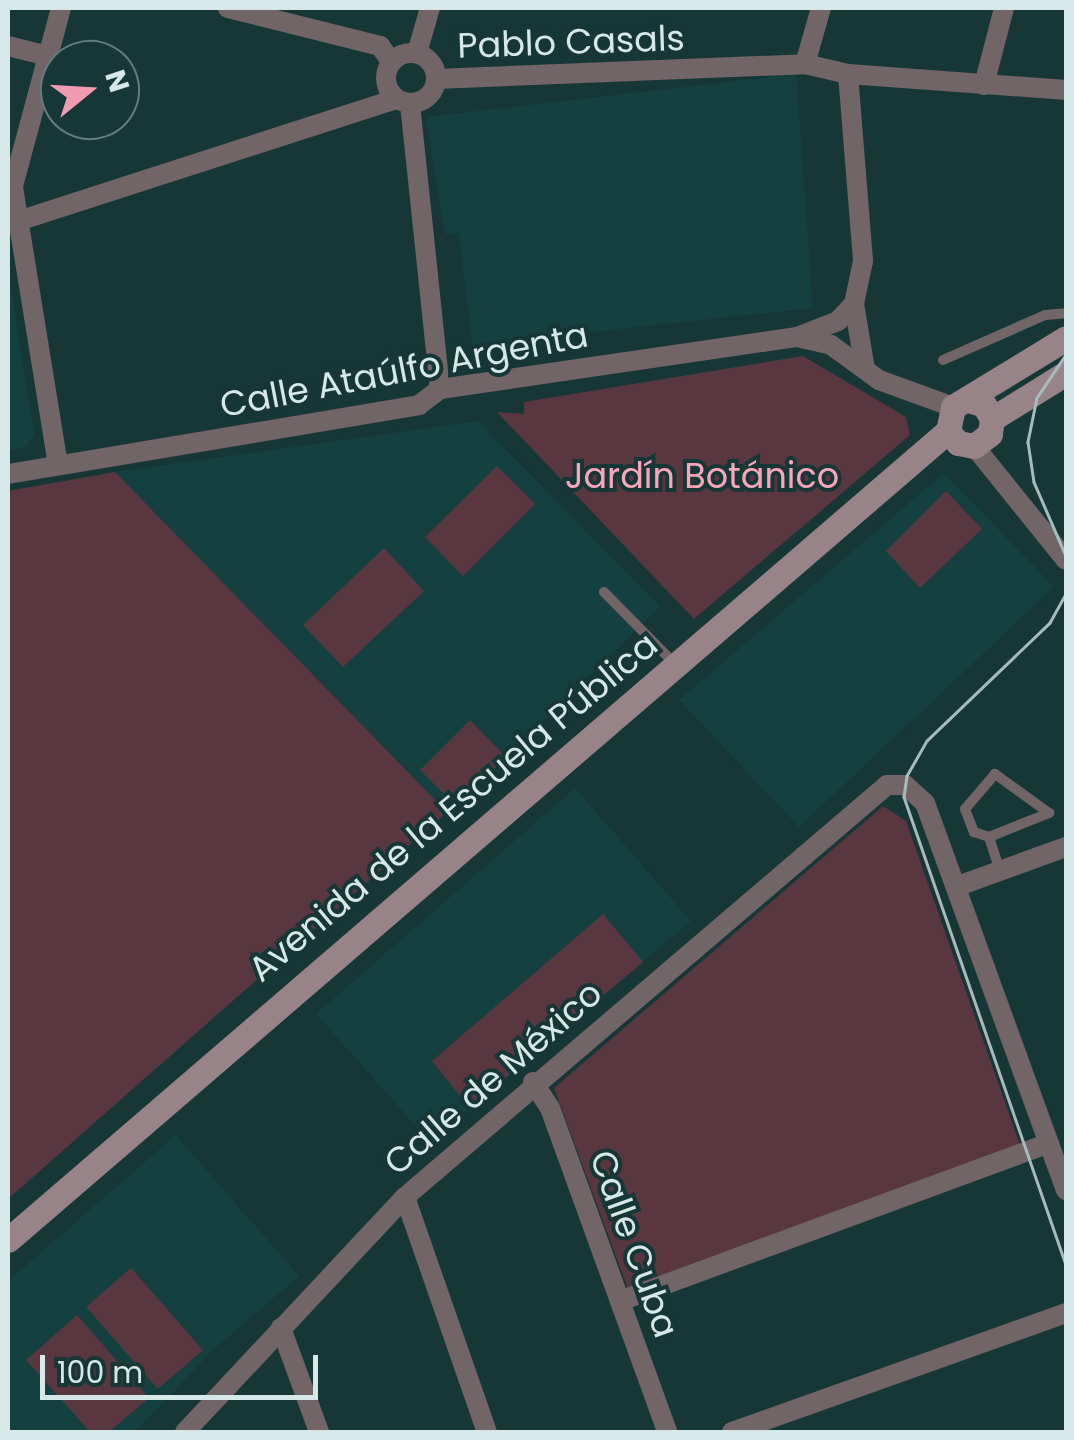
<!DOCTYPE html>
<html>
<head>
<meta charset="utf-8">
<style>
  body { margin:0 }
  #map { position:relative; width:1074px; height:1440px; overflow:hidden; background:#173636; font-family:Poppins,sans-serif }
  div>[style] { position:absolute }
  .built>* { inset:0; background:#154040 }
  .green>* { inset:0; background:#583740 }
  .lane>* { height:10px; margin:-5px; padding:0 5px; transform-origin:5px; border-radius:5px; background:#726568 }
  .street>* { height:20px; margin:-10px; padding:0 10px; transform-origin:10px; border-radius:10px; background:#726568 }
  .street>.ring { margin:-10px; padding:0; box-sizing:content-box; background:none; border:20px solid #726568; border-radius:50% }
  .secondary>* { height:25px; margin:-12.5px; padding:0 12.5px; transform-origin:12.5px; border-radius:12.5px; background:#978388 }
  .tram>* { height:2.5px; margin:-1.25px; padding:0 1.25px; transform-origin:1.25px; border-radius:1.25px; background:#a6bbbb }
  span { translate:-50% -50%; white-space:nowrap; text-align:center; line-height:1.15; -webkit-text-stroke:8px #173636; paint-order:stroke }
  .street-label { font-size:35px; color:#d6e8e8 }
  .park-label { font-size:35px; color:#f9a6bd }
  .frame { position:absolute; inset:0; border:10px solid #d6e8e8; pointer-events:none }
  .north { position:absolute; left:40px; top:40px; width:100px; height:100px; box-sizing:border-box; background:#173636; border:2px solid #637d7d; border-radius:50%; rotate:72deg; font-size:28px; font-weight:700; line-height:40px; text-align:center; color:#d6e8e8 }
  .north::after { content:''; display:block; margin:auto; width:35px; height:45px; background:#f19ab2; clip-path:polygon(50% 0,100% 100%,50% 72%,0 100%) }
  .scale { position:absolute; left:40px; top:1355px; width:278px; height:45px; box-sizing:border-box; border:5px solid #d6e8e8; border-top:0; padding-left:12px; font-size:30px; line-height:35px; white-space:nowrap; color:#d6e8e8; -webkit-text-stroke:8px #173636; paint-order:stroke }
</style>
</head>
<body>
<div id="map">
  <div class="built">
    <i style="clip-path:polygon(796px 74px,813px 308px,472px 345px,459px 233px,445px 234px,426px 117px)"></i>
    <i style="clip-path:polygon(8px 269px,34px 434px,25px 447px,8px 451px)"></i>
    <i style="clip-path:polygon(478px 421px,660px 606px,449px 814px,115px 472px)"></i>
    <i style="clip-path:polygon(944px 473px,1054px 587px,799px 827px,679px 700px)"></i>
    <i style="clip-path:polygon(575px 788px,691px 921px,430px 1142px,316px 1014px)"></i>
    <i style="clip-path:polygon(176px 1135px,299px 1276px,214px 1349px,135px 1432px,8px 1432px,8px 1281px)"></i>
  </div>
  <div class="green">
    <i style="clip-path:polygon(803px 356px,906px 417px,910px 435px,694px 619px,497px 412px,524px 414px,524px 402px)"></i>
    <i style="clip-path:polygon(497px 466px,535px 504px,463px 576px,425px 537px)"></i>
    <i style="clip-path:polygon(115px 472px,447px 812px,8px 1199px,8px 491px)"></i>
    <i style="clip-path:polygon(946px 491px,982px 529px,920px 588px,886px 551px)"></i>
    <i style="clip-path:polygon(384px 548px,424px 591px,343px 667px,303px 625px)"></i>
    <i style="clip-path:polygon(470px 720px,506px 757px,456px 806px,420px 770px)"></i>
    <i style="clip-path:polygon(883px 806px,906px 821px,1020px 1145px,631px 1297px,554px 1088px)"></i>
    <i style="clip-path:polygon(603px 914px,643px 962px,470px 1108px,432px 1061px)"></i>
    <i style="clip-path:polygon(131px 1268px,203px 1350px,158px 1389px,86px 1307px)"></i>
    <i style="clip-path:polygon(77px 1315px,149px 1398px,109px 1432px,90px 1432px,26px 1360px)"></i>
  </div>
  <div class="lane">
    <i style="left:943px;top:360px;width:111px;rotate:-23.8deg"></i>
    <i style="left:1045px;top:315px;width:21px;rotate:-5deg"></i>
    <i style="left:604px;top:592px;width:101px;rotate:45.4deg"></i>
    <i style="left:989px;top:837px;width:65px;rotate:-21.8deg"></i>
    <i style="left:1049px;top:813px;width:67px;rotate:-144.2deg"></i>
    <i style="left:995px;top:774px;width:46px;rotate:130.6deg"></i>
    <i style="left:965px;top:809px;width:25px;rotate:69deg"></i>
    <i style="left:974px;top:832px;width:16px;rotate:18deg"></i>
    <i style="left:989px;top:837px;width:35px;rotate:72deg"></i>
  </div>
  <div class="street">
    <i style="left:228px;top:8px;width:157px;rotate:14deg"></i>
    <i style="left:380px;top:46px;width:19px;rotate:54deg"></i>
    <i style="left:8px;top:46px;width:41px;rotate:14deg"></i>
    <i class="ring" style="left:386px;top:53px;width:30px;height:30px"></i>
    <i style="left:417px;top:53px;width:47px;rotate:-73.9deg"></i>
    <i style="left:805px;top:64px;width:58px;rotate:-74.1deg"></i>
    <i style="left:848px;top:74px;width:188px;rotate:85.4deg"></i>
    <i style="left:863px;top:261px;width:44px;rotate:101.8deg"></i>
    <i style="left:854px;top:304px;width:66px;rotate:80.4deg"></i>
    <i style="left:436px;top:79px;width:369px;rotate:-2.3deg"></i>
    <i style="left:805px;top:64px;width:44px;rotate:13.1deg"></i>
    <i style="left:848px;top:74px;width:219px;rotate:4.2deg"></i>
    <i style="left:984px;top:85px;width:80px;rotate:-75.4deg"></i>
    <i style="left:410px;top:104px;width:287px;rotate:84deg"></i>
    <i style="left:9px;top:224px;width:407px;rotate:-17.9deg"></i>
    <i style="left:797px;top:337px;width:44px;rotate:-21.3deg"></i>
    <i style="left:838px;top:321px;width:23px;rotate:-47deg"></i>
    <i style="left:974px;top:446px;width:146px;rotate:51.1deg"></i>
    <i style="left:58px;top:465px;width:283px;rotate:-99.2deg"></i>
    <i style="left:13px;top:186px;width:184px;rotate:-74.9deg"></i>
    <i style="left:8px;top:474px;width:417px;rotate:-9.5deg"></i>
    <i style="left:419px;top:405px;width:26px;rotate:-37deg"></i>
    <i style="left:440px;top:389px;width:361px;rotate:-8.3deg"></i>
    <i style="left:797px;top:337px;width:35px;rotate:13deg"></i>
    <i style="left:831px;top:345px;width:59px;rotate:36.1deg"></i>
    <i style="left:879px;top:380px;width:79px;rotate:20deg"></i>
    <i style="left:958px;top:886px;width:115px;rotate:-19.9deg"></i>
    <i style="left:533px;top:1082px;width:31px;rotate:57deg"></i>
    <i style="left:550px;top:1108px;width:344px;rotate:70.1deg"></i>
    <i style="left:405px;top:1197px;width:249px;rotate:70.8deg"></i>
    <i style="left:620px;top:1301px;width:457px;rotate:-20.2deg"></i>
    <i style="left:281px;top:1328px;width:111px;rotate:69.9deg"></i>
    <i style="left:185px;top:1432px;width:322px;rotate:-46.9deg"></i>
    <i style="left:405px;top:1197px;width:634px;rotate:-40.52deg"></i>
    <i style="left:887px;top:785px;width:18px"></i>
    <i style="left:905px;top:785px;width:27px;rotate:42deg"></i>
    <i style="left:925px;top:803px;width:412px;rotate:70deg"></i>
    <i style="left:732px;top:1432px;width:355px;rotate:-19.6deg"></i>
  </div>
  <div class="secondary">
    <i style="left:969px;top:400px;width:16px;rotate:18deg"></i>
    <i style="left:984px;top:405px;width:16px;rotate:60deg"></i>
    <i style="left:992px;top:419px;width:15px;rotate:98deg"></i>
    <i style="left:990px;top:434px;width:20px;rotate:143deg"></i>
    <i style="left:974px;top:446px;width:16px;rotate:-169deg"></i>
    <i style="left:958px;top:443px;width:16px;rotate:-130deg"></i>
    <i style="left:948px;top:431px;width:25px;rotate:-78deg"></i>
    <i style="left:953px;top:407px;width:132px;rotate:-31.4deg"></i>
    <i style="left:992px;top:419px;width:87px;rotate:-31.9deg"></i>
    <i style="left:8px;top:1240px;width:1240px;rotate:-40.72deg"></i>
  </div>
  <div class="tram">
    <i style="left:1066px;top:355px;width:52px;rotate:124deg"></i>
    <i style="left:1037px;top:398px;width:45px;rotate:101.6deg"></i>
    <i style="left:1028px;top:442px;width:40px;rotate:81.5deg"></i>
    <i style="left:1034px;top:482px;width:81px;rotate:66.6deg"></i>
    <i style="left:1066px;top:594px;width:33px;rotate:119deg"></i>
    <i style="left:1050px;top:623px;width:170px;rotate:136.2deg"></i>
    <i style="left:927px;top:741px;width:40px;rotate:119.7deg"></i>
    <i style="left:907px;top:776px;width:21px;rotate:98deg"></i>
    <i style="left:904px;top:797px;width:494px;rotate:70.9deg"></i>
  </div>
  <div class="street-label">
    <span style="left:571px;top:42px;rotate:-2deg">Pablo Casals</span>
    <span style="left:404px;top:370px;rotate:-11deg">Calle Ataúlfo Argenta</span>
    <span style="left:453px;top:807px;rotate:-40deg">Avenida de la Escuela Pública</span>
    <span style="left:493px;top:1078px;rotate:-41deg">Calle de México</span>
    <span style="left:634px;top:1244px;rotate:70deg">Calle Cuba</span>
  </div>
  <div class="park-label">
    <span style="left:702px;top:476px">Jardín Botánico</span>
  </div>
  <div class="frame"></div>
  <div class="north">N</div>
  <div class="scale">100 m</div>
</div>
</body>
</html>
